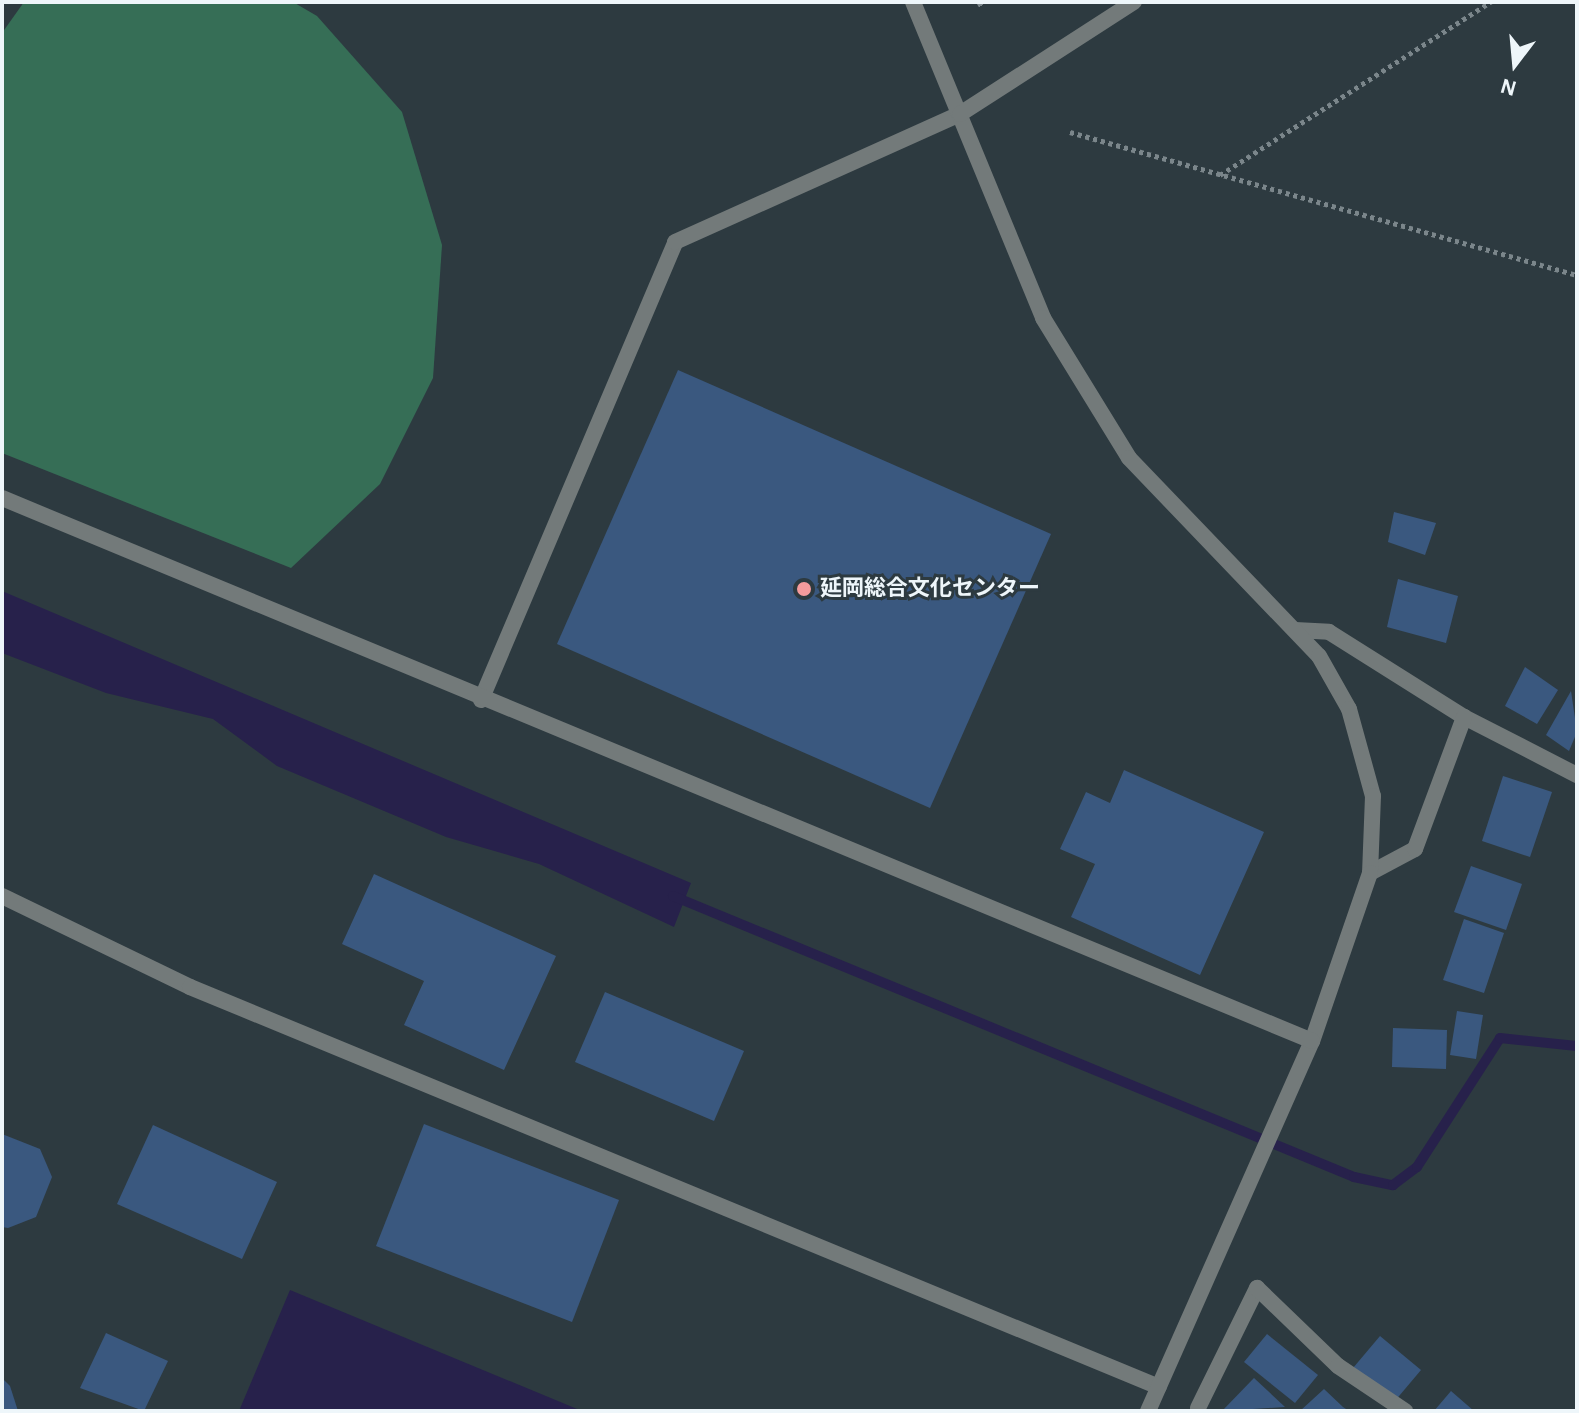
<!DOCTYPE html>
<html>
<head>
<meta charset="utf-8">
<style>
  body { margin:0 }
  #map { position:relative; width:1579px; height:1413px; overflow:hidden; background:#2d3a40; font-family:"Alegreya Sans","Noto Sans JP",sans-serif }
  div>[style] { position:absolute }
  .green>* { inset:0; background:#366e56 }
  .water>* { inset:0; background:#27214b }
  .stream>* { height:10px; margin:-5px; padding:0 5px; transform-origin:5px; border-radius:5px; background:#27214b }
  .building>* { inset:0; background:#3a587f }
  .path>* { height:5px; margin-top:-2.5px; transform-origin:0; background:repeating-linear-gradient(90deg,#7b868b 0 4px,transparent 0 8px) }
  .service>* { height:16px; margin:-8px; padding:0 8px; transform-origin:8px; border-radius:8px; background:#737a7a }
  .minor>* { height:16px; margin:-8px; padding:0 8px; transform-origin:8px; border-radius:8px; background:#737a7a }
  .tertiary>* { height:16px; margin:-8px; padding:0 8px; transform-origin:8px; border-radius:8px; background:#737a7a }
  .dots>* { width:22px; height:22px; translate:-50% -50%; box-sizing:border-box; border:4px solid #2d3a40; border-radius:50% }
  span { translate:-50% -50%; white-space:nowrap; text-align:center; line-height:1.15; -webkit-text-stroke:6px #2d3a40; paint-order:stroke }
  .poi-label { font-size:22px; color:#eef6fa; font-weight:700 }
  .left { translate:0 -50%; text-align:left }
  .frame { position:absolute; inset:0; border:4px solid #eef6fa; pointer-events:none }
  .north { position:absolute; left:1475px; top:24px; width:80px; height:80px; -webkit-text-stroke:6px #2d3a40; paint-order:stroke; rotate:196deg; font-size:22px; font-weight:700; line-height:32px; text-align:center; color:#eef6fa }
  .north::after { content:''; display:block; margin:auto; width:28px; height:36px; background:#eef6fa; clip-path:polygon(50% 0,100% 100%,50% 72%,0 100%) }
</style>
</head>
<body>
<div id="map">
  <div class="green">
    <i style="clip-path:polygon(24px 2px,293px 2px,317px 16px,402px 112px,442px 245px,433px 378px,380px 484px,291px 568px,2px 453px,2px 33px)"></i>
  </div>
  <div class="water">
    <i style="clip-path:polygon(2px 591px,691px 883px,674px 927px,539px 864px,446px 837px,277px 766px,213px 719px,106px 693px,2px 653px)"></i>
    <i style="clip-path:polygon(290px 1290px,582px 1411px,239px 1411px)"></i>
  </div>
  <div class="stream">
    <i style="left:673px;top:896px;width:737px;rotate:22.42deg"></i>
    <i style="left:1354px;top:1177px;width:40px;rotate:12deg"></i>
    <i style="left:1393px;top:1185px;width:30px;rotate:-37deg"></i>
    <i style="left:1417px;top:1167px;width:153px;rotate:-57.2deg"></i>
    <i style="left:1500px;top:1038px;width:77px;rotate:5.9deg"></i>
  </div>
  <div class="building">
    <i style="clip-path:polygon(678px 370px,1051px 534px,930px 808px,557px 644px)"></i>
    <i style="clip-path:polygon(1394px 512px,1436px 523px,1425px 555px,1388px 542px)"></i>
    <i style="clip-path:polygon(1398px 579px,1458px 596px,1446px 643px,1387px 627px)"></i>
    <i style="clip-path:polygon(1525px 667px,1558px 690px,1537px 724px,1505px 706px)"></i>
    <i style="clip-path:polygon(1571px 691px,1577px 732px,1569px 751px,1546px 735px)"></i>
    <i style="clip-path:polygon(1124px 770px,1264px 832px,1200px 975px,1071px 917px,1095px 864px,1060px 849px,1086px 792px,1110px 803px)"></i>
    <i style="clip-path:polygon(1503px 776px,1552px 792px,1530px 857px,1482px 841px)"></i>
    <i style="clip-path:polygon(1471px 866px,1522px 884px,1506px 930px,1454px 912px)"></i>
    <i style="clip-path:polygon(374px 874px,556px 956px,504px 1070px,404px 1025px,424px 981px,342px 944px)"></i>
    <i style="clip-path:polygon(1464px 919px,1504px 933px,1484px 993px,1443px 980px)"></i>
    <i style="clip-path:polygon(605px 992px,744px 1051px,714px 1121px,575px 1062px)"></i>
    <i style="clip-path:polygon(1457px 1011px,1483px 1015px,1476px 1059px,1450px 1055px)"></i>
    <i style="clip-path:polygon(1393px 1028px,1447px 1030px,1446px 1069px,1392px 1067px)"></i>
    <i style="clip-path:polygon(424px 1124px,619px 1200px,572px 1322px,376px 1246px)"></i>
    <i style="clip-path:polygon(153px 1125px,277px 1182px,242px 1259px,117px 1204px)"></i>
    <i style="clip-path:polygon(2px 1134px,40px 1149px,52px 1177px,36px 1217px,8px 1228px,2px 1227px)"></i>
    <i style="clip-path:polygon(106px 1333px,168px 1361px,144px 1411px,80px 1388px)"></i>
    <i style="clip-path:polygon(1267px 1334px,1318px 1375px,1295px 1403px,1244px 1362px)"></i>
    <i style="clip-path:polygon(1380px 1336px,1421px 1370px,1394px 1402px,1353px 1368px)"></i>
    <i style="clip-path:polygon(2px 1378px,10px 1386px,18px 1411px,2px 1411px)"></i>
    <i style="clip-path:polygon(1254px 1378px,1285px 1407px,1222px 1411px)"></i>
    <i style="clip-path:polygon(1324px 1389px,1343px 1407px,1349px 1411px,1300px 1411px)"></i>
    <i style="clip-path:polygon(1451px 1391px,1474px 1411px,1434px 1411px)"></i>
  </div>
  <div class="path">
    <i style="left:979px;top:2px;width:6px;rotate:59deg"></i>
    <i style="left:1070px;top:132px;width:527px;rotate:15.75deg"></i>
    <i style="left:1220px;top:175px;width:322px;rotate:-32.6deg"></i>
  </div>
  <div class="service">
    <i style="left:481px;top:700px;width:497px;rotate:-67deg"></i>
    <i style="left:675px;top:242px;width:312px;rotate:-24.2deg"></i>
    <i style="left:2px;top:896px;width:209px;rotate:25.8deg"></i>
    <i style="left:190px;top:987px;width:1048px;rotate:22.43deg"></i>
  </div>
  <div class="minor">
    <i style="left:1295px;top:630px;width:34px;rotate:3deg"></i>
    <i style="left:1329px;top:632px;width:160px;rotate:32.2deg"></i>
    <i style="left:1464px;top:717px;width:127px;rotate:27.2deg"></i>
    <i style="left:1370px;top:873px;width:51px;rotate:-28.1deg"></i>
    <i style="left:1415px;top:849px;width:141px;rotate:-69.6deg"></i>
    <i style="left:1198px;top:1408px;width:134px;rotate:-63.8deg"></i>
    <i style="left:1257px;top:1288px;width:112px;rotate:43.9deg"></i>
    <i style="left:1338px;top:1366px;width:81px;rotate:33.9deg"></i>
  </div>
  <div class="tertiary">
    <i style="left:913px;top:2px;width:342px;rotate:67.6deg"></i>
    <i style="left:1043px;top:318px;width:164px;rotate:58.4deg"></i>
    <i style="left:1129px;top:458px;width:274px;rotate:46.2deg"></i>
    <i style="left:1319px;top:656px;width:61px;rotate:60.5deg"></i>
    <i style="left:1349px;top:709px;width:90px;rotate:74.6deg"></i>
    <i style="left:1373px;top:796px;width:77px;rotate:92.2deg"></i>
    <i style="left:1370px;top:873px;width:178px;rotate:109deg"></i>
    <i style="left:1312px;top:1041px;width:405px;rotate:113.9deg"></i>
    <i style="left:960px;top:114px;width:207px;rotate:-32.8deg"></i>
    <i style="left:2px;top:498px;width:1418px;rotate:22.51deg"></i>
  </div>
  <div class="dots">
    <i style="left:804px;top:589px;background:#f59b9c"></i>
  </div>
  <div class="poi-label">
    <span class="left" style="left:820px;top:589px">延岡総合文化センター</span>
  </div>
  <div class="frame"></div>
  <div class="north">N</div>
</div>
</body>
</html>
